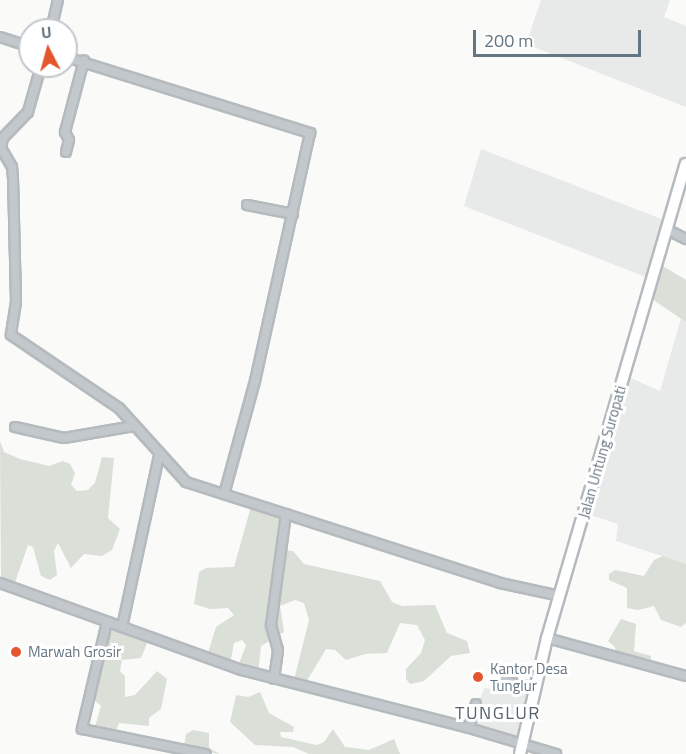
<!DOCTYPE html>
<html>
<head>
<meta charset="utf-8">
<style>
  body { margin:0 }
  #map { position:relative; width:686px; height:754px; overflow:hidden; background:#fafaf8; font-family:"Titillium Web",sans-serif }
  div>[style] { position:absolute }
  .built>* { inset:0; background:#e8e9e9 }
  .green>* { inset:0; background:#dadfd7 }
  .roads { filter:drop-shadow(2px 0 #b5babe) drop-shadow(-2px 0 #b5babe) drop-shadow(0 2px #b5babe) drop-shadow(0 -2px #b5babe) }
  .minor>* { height:8px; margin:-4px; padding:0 4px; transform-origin:4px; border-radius:4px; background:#c3c8cc }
  .major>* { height:10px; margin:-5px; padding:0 5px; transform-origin:5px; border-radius:5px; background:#fff }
  .dots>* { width:16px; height:16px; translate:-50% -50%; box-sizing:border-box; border:3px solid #fff; border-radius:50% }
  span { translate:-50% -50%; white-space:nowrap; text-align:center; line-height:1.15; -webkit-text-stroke:6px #fff; paint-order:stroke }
  .street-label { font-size:15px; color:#657683 }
  .poi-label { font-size:15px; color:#657683 }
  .left { translate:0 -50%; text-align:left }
  .quarter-label { font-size:18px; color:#57646e; letter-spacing:1.5px }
  .north { position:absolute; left:18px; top:18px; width:60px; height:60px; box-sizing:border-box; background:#fff; border:2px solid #c1c8cd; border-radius:50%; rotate:354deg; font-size:16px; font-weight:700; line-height:24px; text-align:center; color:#657683 }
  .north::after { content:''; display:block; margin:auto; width:21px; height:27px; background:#e4572e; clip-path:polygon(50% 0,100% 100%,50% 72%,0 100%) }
  .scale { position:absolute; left:473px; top:30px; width:168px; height:27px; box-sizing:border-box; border:3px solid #657683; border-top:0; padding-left:8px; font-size:18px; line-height:21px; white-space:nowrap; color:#657683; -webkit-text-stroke:4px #fff; paint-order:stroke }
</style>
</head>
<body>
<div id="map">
  <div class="built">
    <i style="clip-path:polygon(541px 0,670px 0,664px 17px,686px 26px,686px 107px,526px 44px)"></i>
    <i style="clip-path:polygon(481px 149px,664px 220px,666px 229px,651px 279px,464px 206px)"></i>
    <i style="clip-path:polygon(681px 318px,686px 322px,686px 564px,616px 541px,618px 524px,584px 513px,624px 375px,660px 391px)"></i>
    <i style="clip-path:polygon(484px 688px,532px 694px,522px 742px,471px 725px)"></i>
  </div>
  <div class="green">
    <i style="clip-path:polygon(656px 262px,686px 280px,686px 322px,646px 295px)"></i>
    <i style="clip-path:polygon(0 441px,4px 452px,20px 459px,49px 466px,63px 461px,70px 464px,75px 473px,71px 485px,77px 491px,88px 490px,95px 483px,102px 457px,114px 458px,108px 518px,120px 529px,112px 550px,102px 556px,84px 554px,71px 568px,58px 543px,54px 551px,57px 575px,50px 580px,41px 576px,33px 547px,28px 545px,13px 588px,1px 584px)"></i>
    <i style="clip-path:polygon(252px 503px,286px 514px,283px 550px,293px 551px,304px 564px,380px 581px,392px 602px,402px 606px,435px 605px,447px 633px,467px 641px,470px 653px,451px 656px,424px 681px,410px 684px,406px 679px,406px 669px,421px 653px,425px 640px,417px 625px,400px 623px,387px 653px,365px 654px,346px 660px,335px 650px,326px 649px,305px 684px,293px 684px,309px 620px,304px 603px,295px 600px,280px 606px,284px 632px,261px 646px,258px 675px,242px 670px,239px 664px,246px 645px,242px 640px,234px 643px,230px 665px,207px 656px,216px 627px,234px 615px,228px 608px,210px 609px,194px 604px,199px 572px,206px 568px,234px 567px)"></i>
    <i style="clip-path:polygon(663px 556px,686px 564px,686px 623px,681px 627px,661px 620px,654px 606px,638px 610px,627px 608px,627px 588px,609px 580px,609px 574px,615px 570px,644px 576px,654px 560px)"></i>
    <i style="clip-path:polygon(621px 619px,636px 624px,634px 651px,651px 656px,651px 665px,615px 659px,615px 647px,608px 641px)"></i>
    <i style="clip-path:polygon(107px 622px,150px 636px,141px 658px,122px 660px,120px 671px,125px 676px,125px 697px,135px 695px,157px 671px,167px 679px,161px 709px,149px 718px,149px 726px,119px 723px,114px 736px,98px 733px,95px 727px,101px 706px,88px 695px)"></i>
    <i style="clip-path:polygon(260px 692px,269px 713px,294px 727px,293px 732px,280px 732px,281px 737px,317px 745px,324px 742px,333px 729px,345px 747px,369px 750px,394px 739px,400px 754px,309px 754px,293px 747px,255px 745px,230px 722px,236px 695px,248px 697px)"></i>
    <i style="clip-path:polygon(193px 730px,209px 733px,209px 748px,220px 754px,184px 748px,186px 734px)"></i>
  </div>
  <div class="roads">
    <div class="minor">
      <i style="left:51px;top:30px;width:31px;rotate:-77deg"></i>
      <i style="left:0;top:37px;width:32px;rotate:18deg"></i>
      <i style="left:66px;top:57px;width:256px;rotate:17.3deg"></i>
      <i style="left:310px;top:133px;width:254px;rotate:102.5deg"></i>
      <i style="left:255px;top:381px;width:117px;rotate:105.3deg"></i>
      <i style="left:41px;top:66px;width:48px;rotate:105.8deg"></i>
      <i style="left:28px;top:112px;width:36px;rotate:134deg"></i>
      <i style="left:3px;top:138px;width:10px;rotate:101deg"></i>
      <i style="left:1px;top:148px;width:22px;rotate:60deg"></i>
      <i style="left:12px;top:167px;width:11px;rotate:85deg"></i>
      <i style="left:13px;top:178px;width:124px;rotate:88.6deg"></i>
      <i style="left:16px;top:302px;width:33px;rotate:99deg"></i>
      <i style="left:11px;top:335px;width:130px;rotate:34.1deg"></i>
      <i style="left:119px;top:408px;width:100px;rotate:47.8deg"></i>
      <i style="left:186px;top:482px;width:330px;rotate:17.8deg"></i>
      <i style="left:500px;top:583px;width:61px;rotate:12.2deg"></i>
      <i style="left:66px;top:152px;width:12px;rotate:-76deg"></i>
      <i style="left:69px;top:140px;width:9px;rotate:-117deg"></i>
      <i style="left:65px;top:132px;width:74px;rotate:-75.2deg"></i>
      <i style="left:247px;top:205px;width:47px;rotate:11.1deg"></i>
      <i style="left:666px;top:229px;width:22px;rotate:27deg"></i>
      <i style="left:15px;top:427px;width:50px;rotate:12.7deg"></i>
      <i style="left:64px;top:438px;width:71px;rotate:-9.7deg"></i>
      <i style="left:0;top:583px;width:257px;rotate:19.8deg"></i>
      <i style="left:242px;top:670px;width:234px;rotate:14.3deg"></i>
      <i style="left:469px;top:728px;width:91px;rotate:16.6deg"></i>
      <i style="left:107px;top:622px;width:110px;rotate:103.2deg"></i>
      <i style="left:82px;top:729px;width:126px;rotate:11.5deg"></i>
      <i style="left:122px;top:627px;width:175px;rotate:-77.8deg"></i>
      <i style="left:547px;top:638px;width:144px;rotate:15.3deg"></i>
      <i style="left:274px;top:679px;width:29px;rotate:-82deg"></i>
      <i style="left:278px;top:650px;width:26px;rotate:-106deg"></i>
      <i style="left:271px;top:625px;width:112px;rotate:-82.3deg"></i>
      <i style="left:500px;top:680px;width:35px;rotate:13deg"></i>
      <i style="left:469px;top:728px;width:25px;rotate:-74deg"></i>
    </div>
    <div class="major">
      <i style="left:520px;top:754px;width:119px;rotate:-76.9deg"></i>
      <i style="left:547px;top:638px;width:494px;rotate:-73.7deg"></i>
    </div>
  </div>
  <div class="dots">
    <i style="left:16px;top:652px;background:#e4572e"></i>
    <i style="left:478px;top:677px;background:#e4572e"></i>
  </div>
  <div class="street-label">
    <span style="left:602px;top:452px;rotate:-74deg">Jalan Untung Suropati</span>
  </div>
  <div class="poi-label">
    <span class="left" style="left:28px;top:652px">Marwah Grosir</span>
    <span class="left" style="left:490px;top:677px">Kantor Desa<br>Tunglur</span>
  </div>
  <div class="quarter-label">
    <span style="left:498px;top:713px">TUNGLUR</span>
  </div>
  <div class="north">U</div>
  <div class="scale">200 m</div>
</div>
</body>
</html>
